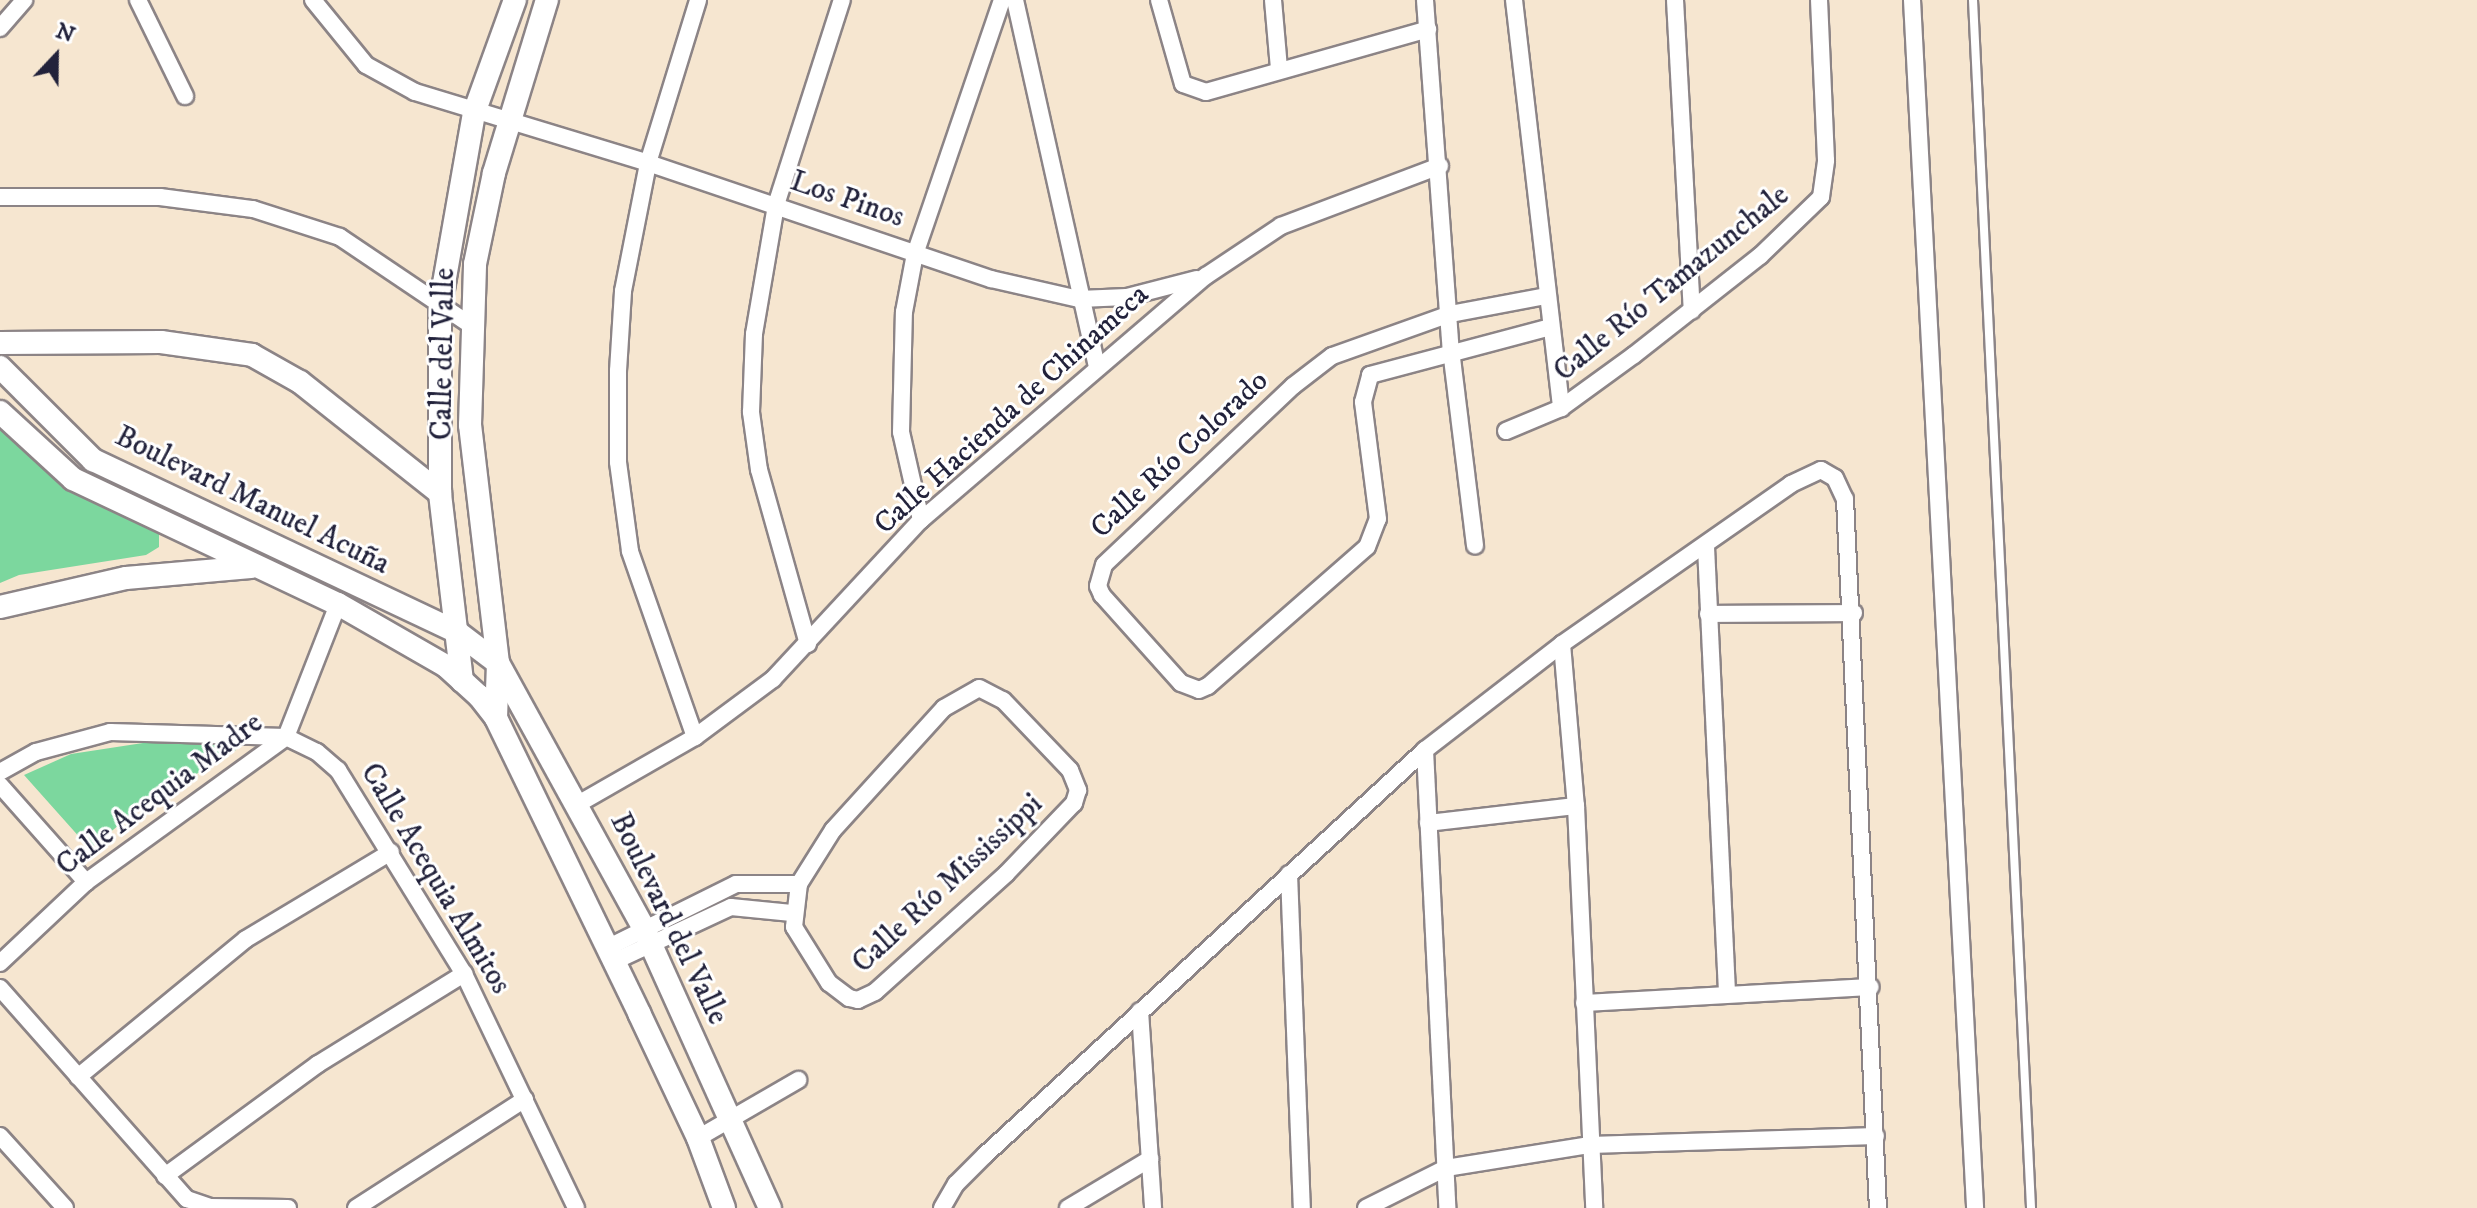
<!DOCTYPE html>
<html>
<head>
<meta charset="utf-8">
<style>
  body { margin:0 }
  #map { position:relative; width:2477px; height:1208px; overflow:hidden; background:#f6e6d0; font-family:"IM FELL DW Pica",serif }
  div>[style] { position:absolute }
  .green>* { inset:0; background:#7cd79e }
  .roads { filter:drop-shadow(2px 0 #8c8486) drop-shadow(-2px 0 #8c8486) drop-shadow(0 2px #8c8486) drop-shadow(0 -2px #8c8486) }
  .service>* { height:8px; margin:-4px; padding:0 4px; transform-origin:4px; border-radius:4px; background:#fff }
  .minor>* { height:16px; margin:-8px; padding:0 8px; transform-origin:8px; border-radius:8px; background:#fff }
  .tertiary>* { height:22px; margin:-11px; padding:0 11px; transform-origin:11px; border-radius:11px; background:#fff }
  span { translate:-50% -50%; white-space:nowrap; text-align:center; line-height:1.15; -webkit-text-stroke:6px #fff; paint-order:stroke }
  .street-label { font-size:30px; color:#22223b }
  .north { position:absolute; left:16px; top:16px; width:80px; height:80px; -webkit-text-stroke:6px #fff; paint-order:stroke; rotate:22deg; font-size:22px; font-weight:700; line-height:32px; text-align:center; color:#22223b }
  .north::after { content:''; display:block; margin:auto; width:28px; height:36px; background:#22223b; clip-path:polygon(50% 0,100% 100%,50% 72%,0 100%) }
</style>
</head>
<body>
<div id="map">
  <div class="green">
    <i style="clip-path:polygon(0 420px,159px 532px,159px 547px,146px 555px,19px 575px,0 583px)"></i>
    <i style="clip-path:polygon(169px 739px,227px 743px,236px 750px,137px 810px,90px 849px,24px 775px,71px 754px)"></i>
  </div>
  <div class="roads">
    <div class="service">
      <i style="left:1973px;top:0;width:1209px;rotate:87.25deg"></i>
    </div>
    <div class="minor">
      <i style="left:138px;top:0;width:107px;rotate:63.9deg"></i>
      <i style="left:313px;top:0;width:84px;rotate:50.8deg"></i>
      <i style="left:366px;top:65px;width:56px;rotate:28.9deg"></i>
      <i style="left:415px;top:92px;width:244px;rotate:16.9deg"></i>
      <i style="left:648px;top:163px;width:362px;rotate:18.7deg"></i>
      <i style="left:991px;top:279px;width:90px;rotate:12.8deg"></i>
      <i style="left:1079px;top:299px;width:48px;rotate:-2.4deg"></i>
      <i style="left:1127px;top:297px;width:72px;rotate:-14.4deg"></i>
      <i style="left:1015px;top:0;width:375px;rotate:77.4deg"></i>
      <i style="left:1159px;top:0;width:87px;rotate:74.1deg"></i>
      <i style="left:1183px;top:84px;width:24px;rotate:19deg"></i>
      <i style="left:1206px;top:92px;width:231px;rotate:-15.8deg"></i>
      <i style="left:1273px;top:0;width:68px;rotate:85deg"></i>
      <i style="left:1425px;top:0;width:351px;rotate:85.8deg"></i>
      <i style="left:1451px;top:350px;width:197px;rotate:83deg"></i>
      <i style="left:1514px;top:0;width:411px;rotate:83.4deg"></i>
      <i style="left:1675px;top:0;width:311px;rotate:86.9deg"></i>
      <i style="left:1912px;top:0;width:1210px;rotate:87.01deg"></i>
      <i style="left:0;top:28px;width:37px;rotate:-49deg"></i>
      <i style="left:0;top:197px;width:160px"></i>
      <i style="left:160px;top:197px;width:94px;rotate:7.4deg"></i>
      <i style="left:253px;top:209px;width:91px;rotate:17.8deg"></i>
      <i style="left:340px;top:237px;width:159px;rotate:34deg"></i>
      <i style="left:1546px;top:296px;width:98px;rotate:169.4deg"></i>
      <i style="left:1450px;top:314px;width:125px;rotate:160.4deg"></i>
      <i style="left:1332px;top:356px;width:49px;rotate:142.4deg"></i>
      <i style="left:1293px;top:386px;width:260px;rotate:136.6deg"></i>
      <i style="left:1104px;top:565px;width:22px;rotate:106deg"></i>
      <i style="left:1098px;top:586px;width:10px;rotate:66deg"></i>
      <i style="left:1102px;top:595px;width:118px;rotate:48.1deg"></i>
      <i style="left:1181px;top:683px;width:19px;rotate:21deg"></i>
      <i style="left:1199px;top:690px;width:10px;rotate:-24deg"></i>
      <i style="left:1208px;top:686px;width:211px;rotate:-41.2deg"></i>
      <i style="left:1367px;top:547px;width:30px;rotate:-69deg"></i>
      <i style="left:1378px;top:519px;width:118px;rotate:-97.3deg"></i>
      <i style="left:1363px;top:402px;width:28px;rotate:-75deg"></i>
      <i style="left:1370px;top:375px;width:186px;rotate:-14.9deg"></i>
      <i style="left:1506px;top:431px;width:60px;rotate:-22.7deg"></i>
      <i style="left:1561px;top:408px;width:90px;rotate:-36deg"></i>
      <i style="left:1634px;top:355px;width:160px;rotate:-38.2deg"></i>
      <i style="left:1760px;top:256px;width:85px;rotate:-44deg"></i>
      <i style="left:1821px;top:197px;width:37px;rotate:-82deg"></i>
      <i style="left:1826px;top:160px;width:160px;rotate:-92.5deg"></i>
      <i style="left:921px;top:520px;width:90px;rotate:-102.8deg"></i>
      <i style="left:901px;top:432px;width:120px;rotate:-88.6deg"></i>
      <i style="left:904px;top:312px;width:59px;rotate:-79.3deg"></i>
      <i style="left:915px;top:254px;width:268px;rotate:-71.1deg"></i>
      <i style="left:1706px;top:547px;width:446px;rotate:87.3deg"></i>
      <i style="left:1708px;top:614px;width:146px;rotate:-0.4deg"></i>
      <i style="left:808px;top:644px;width:181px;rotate:-105.7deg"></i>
      <i style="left:759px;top:470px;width:59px;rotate:-97.9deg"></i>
      <i style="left:751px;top:412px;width:78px;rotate:-87.8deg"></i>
      <i style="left:754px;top:334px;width:131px;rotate:-80.3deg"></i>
      <i style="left:776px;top:205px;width:215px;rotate:-72.2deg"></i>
      <i style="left:1562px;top:644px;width:163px;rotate:85.1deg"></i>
      <i style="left:1576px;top:806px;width:402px;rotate:87.4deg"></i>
      <i style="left:979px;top:688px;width:27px;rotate:27deg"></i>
      <i style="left:1003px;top:700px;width:97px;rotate:46.3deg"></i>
      <i style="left:1070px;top:770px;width:22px;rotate:68deg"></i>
      <i style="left:1078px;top:790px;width:14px;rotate:107deg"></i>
      <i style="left:1074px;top:803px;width:98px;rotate:133.8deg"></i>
      <i style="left:1006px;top:874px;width:176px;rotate:138deg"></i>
      <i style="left:875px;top:992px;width:19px;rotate:155deg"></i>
      <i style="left:858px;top:1000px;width:9px;rotate:-167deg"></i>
      <i style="left:849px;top:998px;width:25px;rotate:-143deg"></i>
      <i style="left:829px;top:983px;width:66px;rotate:-122deg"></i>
      <i style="left:794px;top:927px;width:43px;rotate:-83.4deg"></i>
      <i style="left:799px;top:884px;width:64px;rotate:-57.8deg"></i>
      <i style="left:833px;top:830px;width:165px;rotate:-47.7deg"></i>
      <i style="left:944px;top:708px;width:40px;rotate:-29.7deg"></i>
      <i style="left:695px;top:737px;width:197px;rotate:-109.3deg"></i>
      <i style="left:630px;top:551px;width:90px;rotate:-97.7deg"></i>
      <i style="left:618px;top:462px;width:91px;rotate:-90deg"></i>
      <i style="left:618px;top:371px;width:80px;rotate:-86.4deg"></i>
      <i style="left:623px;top:291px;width:130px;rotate:-78.9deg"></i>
      <i style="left:648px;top:163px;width:170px;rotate:-72.9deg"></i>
      <i style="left:1425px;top:750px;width:459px;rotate:87.2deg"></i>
      <i style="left:0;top:772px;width:41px;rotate:-29.1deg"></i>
      <i style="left:36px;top:752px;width:77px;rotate:-15.1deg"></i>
      <i style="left:110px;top:732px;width:176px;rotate:1.6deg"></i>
      <i style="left:286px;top:737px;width:34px;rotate:26deg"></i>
      <i style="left:317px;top:752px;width:28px;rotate:41deg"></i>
      <i style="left:338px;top:770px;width:240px;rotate:58.3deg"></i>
      <i style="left:464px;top:974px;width:259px;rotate:64.4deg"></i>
      <i style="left:0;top:785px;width:130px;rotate:48.4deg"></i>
      <i style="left:578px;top:804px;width:135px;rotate:-29.8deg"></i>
      <i style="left:695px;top:737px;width:97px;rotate:-36.6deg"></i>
      <i style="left:773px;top:679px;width:217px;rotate:-47.1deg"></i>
      <i style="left:921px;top:520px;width:375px;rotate:-40.6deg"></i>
      <i style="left:1206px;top:276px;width:90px;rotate:-33.7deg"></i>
      <i style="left:1281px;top:226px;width:170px;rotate:-20.7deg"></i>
      <i style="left:1428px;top:823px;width:149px;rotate:-6.6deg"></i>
      <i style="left:1289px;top:874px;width:334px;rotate:87.8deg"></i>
      <i style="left:607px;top:948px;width:144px;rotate:-26.4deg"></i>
      <i style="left:736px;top:884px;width:63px"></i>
      <i style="left:613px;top:962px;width:130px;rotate:-25deg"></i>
      <i style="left:731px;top:907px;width:61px;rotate:5.6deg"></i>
      <i style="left:0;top:963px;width:118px;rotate:-43.3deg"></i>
      <i style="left:86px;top:882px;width:247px;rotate:-35.9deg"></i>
      <i style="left:286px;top:737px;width:143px;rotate:-68.6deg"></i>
      <i style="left:0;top:988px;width:282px;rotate:48.5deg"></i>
      <i style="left:187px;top:1199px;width:24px;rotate:19deg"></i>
      <i style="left:210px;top:1207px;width:78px;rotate:0.7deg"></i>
      <i style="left:1584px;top:1003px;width:287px;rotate:-3.2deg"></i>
      <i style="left:1140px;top:1011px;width:197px;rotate:86.2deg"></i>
      <i style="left:78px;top:1077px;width:217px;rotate:-39.4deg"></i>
      <i style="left:246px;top:939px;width:169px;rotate:-31deg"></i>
      <i style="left:0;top:1136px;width:97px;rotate:47.9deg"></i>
      <i style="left:698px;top:1138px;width:116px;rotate:-30.1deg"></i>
      <i style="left:165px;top:1176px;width:190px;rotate:-36.2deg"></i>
      <i style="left:318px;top:1064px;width:172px;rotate:-31.7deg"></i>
      <i style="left:356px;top:1208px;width:201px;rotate:-32.8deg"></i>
      <i style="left:942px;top:1208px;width:28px;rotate:-60deg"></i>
      <i style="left:956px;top:1184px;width:41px;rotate:-45deg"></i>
      <i style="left:985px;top:1155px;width:598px;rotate:-42.63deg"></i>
      <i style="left:1425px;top:750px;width:173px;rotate:-37.7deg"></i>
      <i style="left:1562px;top:644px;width:279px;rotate:-34.9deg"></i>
      <i style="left:1791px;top:484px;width:33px;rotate:-25deg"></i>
      <i style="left:1821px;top:470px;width:16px;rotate:30deg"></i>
      <i style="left:1835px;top:478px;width:23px;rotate:65deg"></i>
      <i style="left:1845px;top:499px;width:710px;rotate:87.34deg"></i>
      <i style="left:1068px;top:1208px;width:96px;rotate:-30.9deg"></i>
      <i style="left:1366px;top:1208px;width:89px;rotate:-26.6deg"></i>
      <i style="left:1446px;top:1168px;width:146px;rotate:-9.1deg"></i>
      <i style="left:1590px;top:1145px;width:286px;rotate:-1.8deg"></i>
    </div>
    <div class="tertiary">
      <i style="left:0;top:343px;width:161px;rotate:-0.4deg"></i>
      <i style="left:161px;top:342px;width:92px;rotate:8.1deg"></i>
      <i style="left:252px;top:355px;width:55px;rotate:29.4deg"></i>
      <i style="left:300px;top:382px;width:179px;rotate:38.4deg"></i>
      <i style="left:0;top:367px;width:132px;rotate:45deg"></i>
      <i style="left:93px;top:460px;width:403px;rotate:25.3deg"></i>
      <i style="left:457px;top:632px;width:51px;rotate:37.1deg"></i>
      <i style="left:498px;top:663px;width:303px;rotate:61.2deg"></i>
      <i style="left:644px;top:929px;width:306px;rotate:65.7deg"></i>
      <i style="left:0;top:412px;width:99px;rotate:42.5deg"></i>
      <i style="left:73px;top:479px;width:293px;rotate:25.3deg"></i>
      <i style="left:338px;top:604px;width:125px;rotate:29.9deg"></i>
      <i style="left:446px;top:666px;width:45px;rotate:42.3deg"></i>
      <i style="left:479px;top:696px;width:28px;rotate:52deg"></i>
      <i style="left:496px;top:718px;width:328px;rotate:64.1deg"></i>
      <i style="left:639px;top:1013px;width:138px;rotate:64.7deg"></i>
      <i style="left:698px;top:1138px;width:75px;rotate:69.6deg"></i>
      <i style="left:0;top:607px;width:129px;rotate:-13deg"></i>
      <i style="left:126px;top:578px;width:125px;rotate:-5deg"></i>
      <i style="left:462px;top:681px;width:189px;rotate:-96.7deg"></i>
      <i style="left:440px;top:493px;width:187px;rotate:-90deg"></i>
      <i style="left:440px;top:306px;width:196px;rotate:-80deg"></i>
      <i style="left:474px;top:113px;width:120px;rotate:-70.1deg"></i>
      <i style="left:496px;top:718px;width:55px;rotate:-87.9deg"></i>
      <i style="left:498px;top:663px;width:240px;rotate:-96.7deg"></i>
      <i style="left:470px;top:425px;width:161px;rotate:-88.2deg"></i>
      <i style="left:475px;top:264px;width:93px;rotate:-78.2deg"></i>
      <i style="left:494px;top:173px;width:181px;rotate:-73deg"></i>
    </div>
  </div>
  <div class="street-label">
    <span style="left:847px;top:200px;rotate:19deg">Los Pinos</span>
    <span style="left:1672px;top:284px;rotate:-39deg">Calle Río Tamazunchale</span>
    <span style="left:444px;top:354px;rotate:-89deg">Calle del Valle</span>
    <span style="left:1012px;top:410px;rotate:-42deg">Calle Hacienda de Chinameca</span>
    <span style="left:1180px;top:455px;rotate:-43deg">Calle Río Colorado</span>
    <span style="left:252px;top:501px;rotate:26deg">Boulevard Manuel Acuña</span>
    <span style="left:160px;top:795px;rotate:-37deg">Calle Acequia Madre</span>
    <span style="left:435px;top:879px;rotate:59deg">Calle Acequia Almitos</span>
    <span style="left:948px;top:884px;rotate:-43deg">Calle Río Mississippi</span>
    <span style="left:668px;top:919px;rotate:64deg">Boulevard del Valle</span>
  </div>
  <div class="north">N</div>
</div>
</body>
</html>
